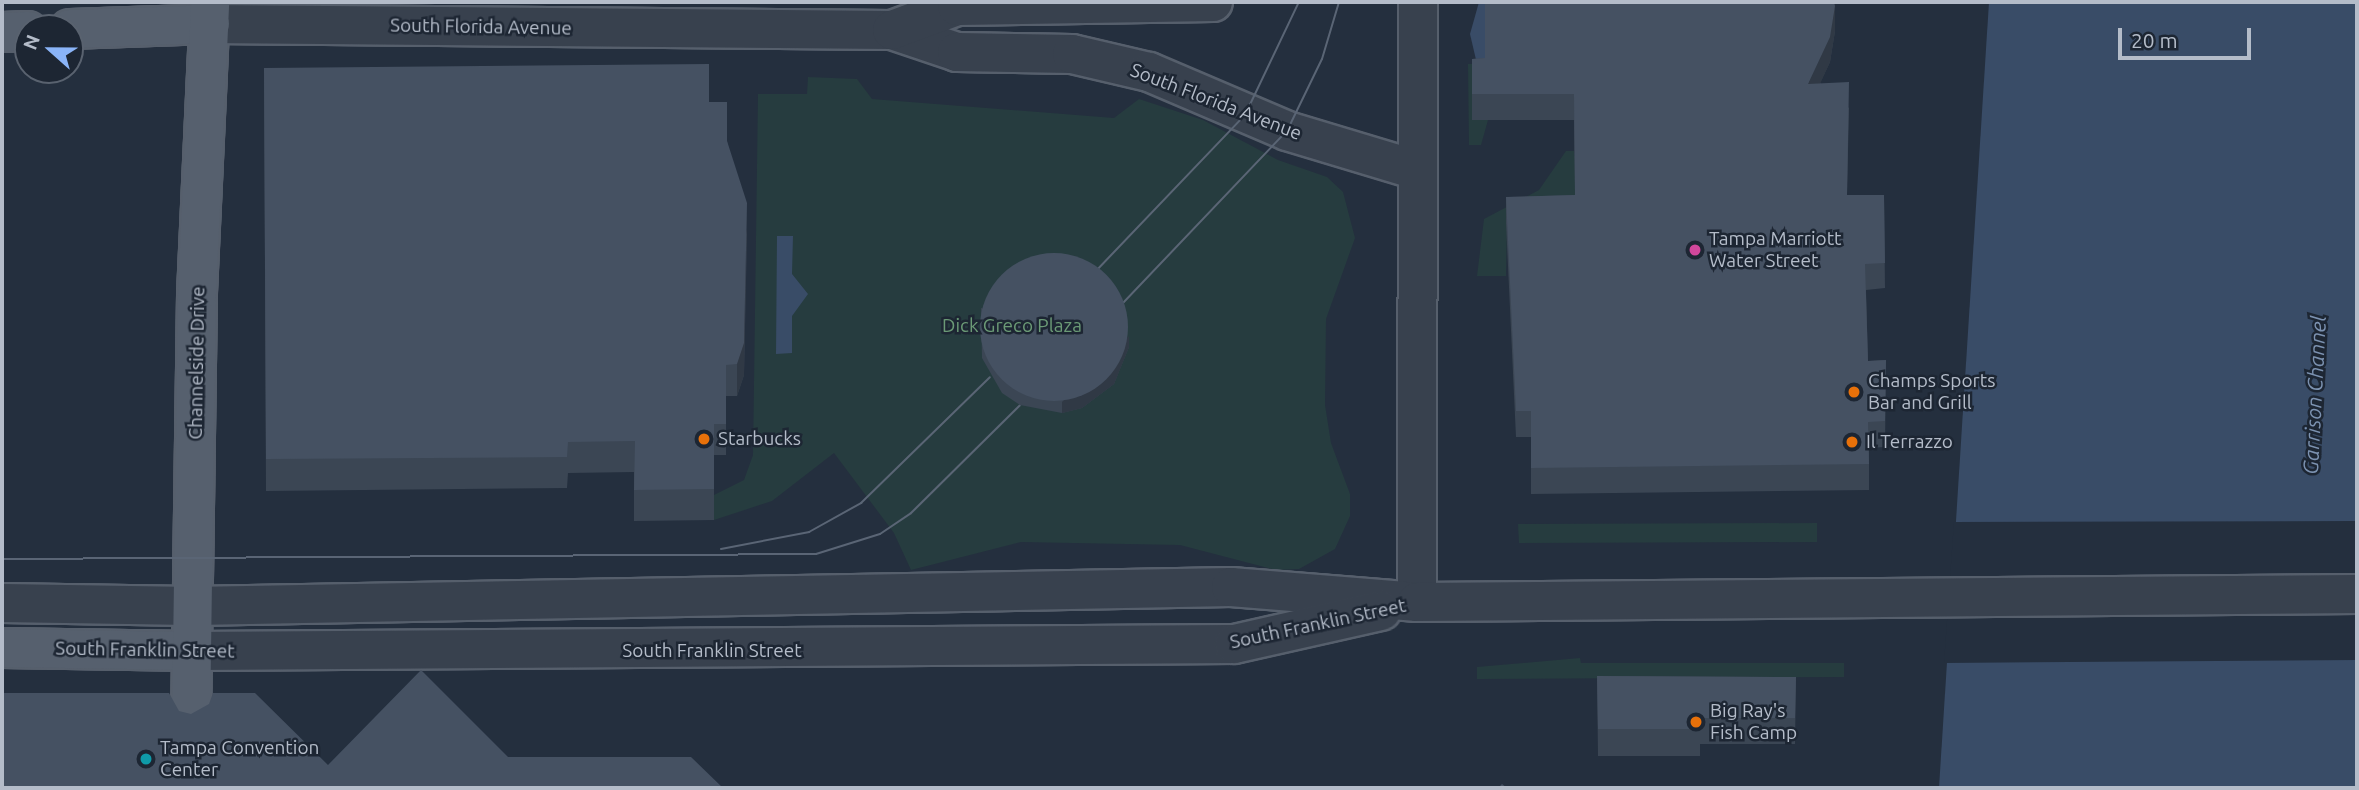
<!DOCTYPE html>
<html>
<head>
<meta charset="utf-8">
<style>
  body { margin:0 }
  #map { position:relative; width:2359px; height:790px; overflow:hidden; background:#242f3e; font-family:Ubuntu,sans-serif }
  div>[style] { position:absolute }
  .green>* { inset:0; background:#263c3f }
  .water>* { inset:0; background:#394c67 }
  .pier>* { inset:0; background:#242f3e }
  .roads { filter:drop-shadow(2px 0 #565f6c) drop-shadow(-2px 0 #565f6c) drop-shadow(0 2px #565f6c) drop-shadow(0 -2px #565f6c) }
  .minor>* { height:38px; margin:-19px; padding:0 19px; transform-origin:19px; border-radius:19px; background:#38414e }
  .major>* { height:38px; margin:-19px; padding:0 19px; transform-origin:19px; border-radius:19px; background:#56606e }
  .tram>* { height:2px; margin:-1px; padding:0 1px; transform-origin:1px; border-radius:1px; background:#5a6575 }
  .wall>* { inset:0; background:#3b4654 }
  .shaded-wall>* { inset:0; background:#303945 }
  .building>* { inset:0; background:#455162 }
  .round { border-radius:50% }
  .dots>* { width:19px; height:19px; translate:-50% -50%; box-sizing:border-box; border:4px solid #1d2633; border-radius:50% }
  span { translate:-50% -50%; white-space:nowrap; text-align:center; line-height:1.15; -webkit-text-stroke:5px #1d2633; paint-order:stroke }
  .street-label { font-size:19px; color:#b4bcc9 }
  .poi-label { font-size:19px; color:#b4bcc9 }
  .left { translate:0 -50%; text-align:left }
  .park-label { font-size:19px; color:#6b9a76 }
  .water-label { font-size:21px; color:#7c92b1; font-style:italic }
  .frame { position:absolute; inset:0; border:4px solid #b4bcc9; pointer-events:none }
  .north { position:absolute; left:14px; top:14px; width:70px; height:70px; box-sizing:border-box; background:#1d2633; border:2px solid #59626f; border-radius:50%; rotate:291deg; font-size:19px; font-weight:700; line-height:28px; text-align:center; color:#b4bcc9 }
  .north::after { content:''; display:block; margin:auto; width:24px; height:32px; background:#8ab4f8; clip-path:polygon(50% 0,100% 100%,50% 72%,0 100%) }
  .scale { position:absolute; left:2118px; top:28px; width:133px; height:32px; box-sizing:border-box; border:4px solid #b4bcc9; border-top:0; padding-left:9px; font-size:21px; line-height:24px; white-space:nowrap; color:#b4bcc9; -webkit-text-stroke:5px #1d2633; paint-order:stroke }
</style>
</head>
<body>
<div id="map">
  <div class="green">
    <i style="clip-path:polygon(1468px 64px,1477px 64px,1472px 120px,1488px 120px,1481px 145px,1469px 145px)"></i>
    <i style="clip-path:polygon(808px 77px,857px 79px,872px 99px,1114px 118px,1139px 99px,1203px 120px,1278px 160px,1327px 177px,1343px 192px,1355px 238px,1326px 319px,1325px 405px,1331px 443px,1350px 494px,1350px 516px,1335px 549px,1299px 569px,1276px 570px,1180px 545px,1021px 542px,911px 570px,894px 533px,834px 453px,772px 501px,714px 520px,714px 495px,744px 480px,753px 455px,758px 94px,807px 94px)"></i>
    <i style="clip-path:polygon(1566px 151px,1574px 151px,1588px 221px,1507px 223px,1506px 276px,1477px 276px,1484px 219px,1539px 190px)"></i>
    <i style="clip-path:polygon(1817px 523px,1817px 542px,1519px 543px,1518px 524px)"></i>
    <i style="clip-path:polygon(1580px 658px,1581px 663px,1844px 663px,1844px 677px,1477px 679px,1477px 667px)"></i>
  </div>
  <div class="water">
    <i style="clip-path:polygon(1479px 2px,1485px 2px,1485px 70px,1477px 64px,1470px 34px)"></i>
    <i style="clip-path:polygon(1989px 2px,2357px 2px,2357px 788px,1939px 788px)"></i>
    <i style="clip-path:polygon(777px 236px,793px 236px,792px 274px,808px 294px,792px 316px,792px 353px,776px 354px)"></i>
  </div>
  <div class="pier">
    <i style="clip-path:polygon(2357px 521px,2357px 660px,1944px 663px,1954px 522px)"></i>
  </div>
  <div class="roads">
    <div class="minor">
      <i style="left:210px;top:24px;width:682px;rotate:0.5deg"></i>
      <i style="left:892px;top:30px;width:69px;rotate:18.7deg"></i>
      <i style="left:957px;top:52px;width:115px;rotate:1deg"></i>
      <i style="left:1072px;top:54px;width:79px;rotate:13.2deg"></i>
      <i style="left:1149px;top:72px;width:150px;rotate:23.1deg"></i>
      <i style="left:1287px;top:131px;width:133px;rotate:16.7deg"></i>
      <i style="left:892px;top:30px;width:69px;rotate:-20.3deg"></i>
      <i style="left:957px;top:6px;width:256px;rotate:-0.9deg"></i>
      <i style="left:1417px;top:602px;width:600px;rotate:-89.9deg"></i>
      <i style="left:2px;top:603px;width:191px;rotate:0.9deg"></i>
      <i style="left:193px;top:606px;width:1038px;rotate:-1.05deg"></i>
      <i style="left:1231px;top:587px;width:187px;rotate:4.6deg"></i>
      <i style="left:1417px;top:602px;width:940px;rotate:-0.49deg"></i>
      <i style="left:193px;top:651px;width:1041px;rotate:-0.39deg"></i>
      <i style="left:1234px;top:644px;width:151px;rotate:-12.7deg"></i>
    </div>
    <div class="major">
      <i style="left:70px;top:29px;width:140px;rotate:-2deg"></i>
      <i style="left:2px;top:32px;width:26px;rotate:-2deg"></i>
      <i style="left:2px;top:648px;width:191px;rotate:0.9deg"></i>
      <i style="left:191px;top:724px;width:431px;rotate:-89.2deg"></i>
      <i style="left:197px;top:293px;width:291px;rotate:-87.4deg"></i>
    </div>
  </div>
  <div class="tram">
    <i style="left:1094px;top:273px;width:219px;rotate:-46.3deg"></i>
    <i style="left:1245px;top:115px;width:125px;rotate:-64.5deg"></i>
    <i style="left:1122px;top:304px;width:239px;rotate:-46.4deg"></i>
    <i style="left:1287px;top:131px;width:80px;rotate:-64.1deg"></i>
    <i style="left:1322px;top:59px;width:59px;rotate:-73.4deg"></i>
    <i style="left:721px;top:549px;width:90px;rotate:-10.9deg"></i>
    <i style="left:809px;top:532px;width:60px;rotate:-29.1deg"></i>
    <i style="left:861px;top:503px;width:180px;rotate:-44.3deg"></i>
    <i style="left:2px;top:559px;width:814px;rotate:-0.35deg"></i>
    <i style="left:816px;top:554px;width:67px;rotate:-17.4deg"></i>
    <i style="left:880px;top:534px;width:37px;rotate:-34deg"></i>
    <i style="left:911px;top:513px;width:153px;rotate:-44.7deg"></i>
  </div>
  <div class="wall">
    <i style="clip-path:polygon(1835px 31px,1830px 62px,1820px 83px,1849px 108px,1847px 195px,1884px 195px,1885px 288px,1866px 290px,1868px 361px,1886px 360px,1885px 447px,1869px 448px,1869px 490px,1531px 494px,1531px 437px,1516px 437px,1506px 223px,1506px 197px,1575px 195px,1574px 120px,1472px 120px,1472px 59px)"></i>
    <i style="clip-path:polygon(264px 68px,709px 102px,727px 141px,747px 234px,744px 375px,737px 396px,726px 396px,726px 455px,714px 455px,714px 520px,634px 521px,634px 472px,568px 473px,567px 488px,266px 491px)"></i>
    <i style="clip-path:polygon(981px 308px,1129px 347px,1114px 384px,1082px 408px,1062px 413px,1020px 405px,1002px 393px,982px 358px)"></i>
    <i style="clip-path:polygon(1597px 676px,1796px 677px,1795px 744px,1700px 744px,1700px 756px,1598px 756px)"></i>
  </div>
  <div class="shaded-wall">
    <i style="clip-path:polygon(1835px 6px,1835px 31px,1830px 62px,1808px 110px,1808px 84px)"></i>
    <i style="clip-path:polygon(747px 203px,744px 375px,737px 396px,737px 364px)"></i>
    <i style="clip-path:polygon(1129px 336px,1129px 347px,1114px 384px,1082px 408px,1062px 413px,1062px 402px)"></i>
  </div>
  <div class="building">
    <i style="clip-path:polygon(1485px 2px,1834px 2px,1835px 6px,1830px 37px,1808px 84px,1849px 82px,1847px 195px,1884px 195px,1885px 263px,1865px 264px,1868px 361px,1886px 360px,1885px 421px,1868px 422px,1869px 464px,1531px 468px,1531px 411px,1516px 411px,1506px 197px,1575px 195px,1574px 94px,1472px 94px,1472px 59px,1485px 58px)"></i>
    <i style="clip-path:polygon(709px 64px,709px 102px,727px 102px,727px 141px,747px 203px,744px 343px,737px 364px,726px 365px,726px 424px,714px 424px,714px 489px,634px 490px,635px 441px,568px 442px,567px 457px,266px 459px,264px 68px)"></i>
    <i class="round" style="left:980px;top:253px;width:148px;height:148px"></i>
    <i style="clip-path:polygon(421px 670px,508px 757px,691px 757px,723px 788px,2px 788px,2px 693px,169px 693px,179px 711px,191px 714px,209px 704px,213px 693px,255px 693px,328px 765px)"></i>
    <i style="clip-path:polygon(1597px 676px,1796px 677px,1795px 718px,1700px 718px,1700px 729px,1598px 729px)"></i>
    <i style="clip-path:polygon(1502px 784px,1507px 788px,1498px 788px)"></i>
  </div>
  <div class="dots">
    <i style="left:1695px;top:250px;background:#d1479c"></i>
    <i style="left:1854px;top:392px;background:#e8710a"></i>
    <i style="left:704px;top:439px;background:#e8710a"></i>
    <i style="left:1852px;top:442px;background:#e8710a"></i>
    <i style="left:1696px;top:722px;background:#e8710a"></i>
    <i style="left:146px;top:759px;background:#0f9aa8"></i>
  </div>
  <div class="street-label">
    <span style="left:481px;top:27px;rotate:1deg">South Florida Avenue</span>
    <span style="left:1216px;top:102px;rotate:21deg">South Florida Avenue</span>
    <span style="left:197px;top:363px;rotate:-89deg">Channelside Drive</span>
    <span style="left:1318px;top:624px;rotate:-12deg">South Franklin Street</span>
    <span style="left:145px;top:650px;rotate:1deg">South Franklin Street</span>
    <span style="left:712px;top:651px">South Franklin Street</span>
  </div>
  <div class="poi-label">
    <span class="left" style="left:1709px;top:250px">Tampa Marriott<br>Water Street</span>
    <span class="left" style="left:1868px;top:392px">Champs Sports<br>Bar and Grill</span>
    <span class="left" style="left:718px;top:439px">Starbucks</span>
    <span class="left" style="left:1866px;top:442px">Il Terrazzo</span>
    <span class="left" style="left:1710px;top:722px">Big Ray's<br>Fish Camp</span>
    <span class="left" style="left:160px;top:759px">Tampa Convention<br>Center</span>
  </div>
  <div class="park-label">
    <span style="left:1012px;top:326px">Dick Greco Plaza</span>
  </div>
  <div class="water-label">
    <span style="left:2314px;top:395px;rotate:-87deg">Garrison Channel</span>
  </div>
  <div class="frame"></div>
  <div class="north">N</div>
  <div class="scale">20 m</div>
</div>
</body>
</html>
